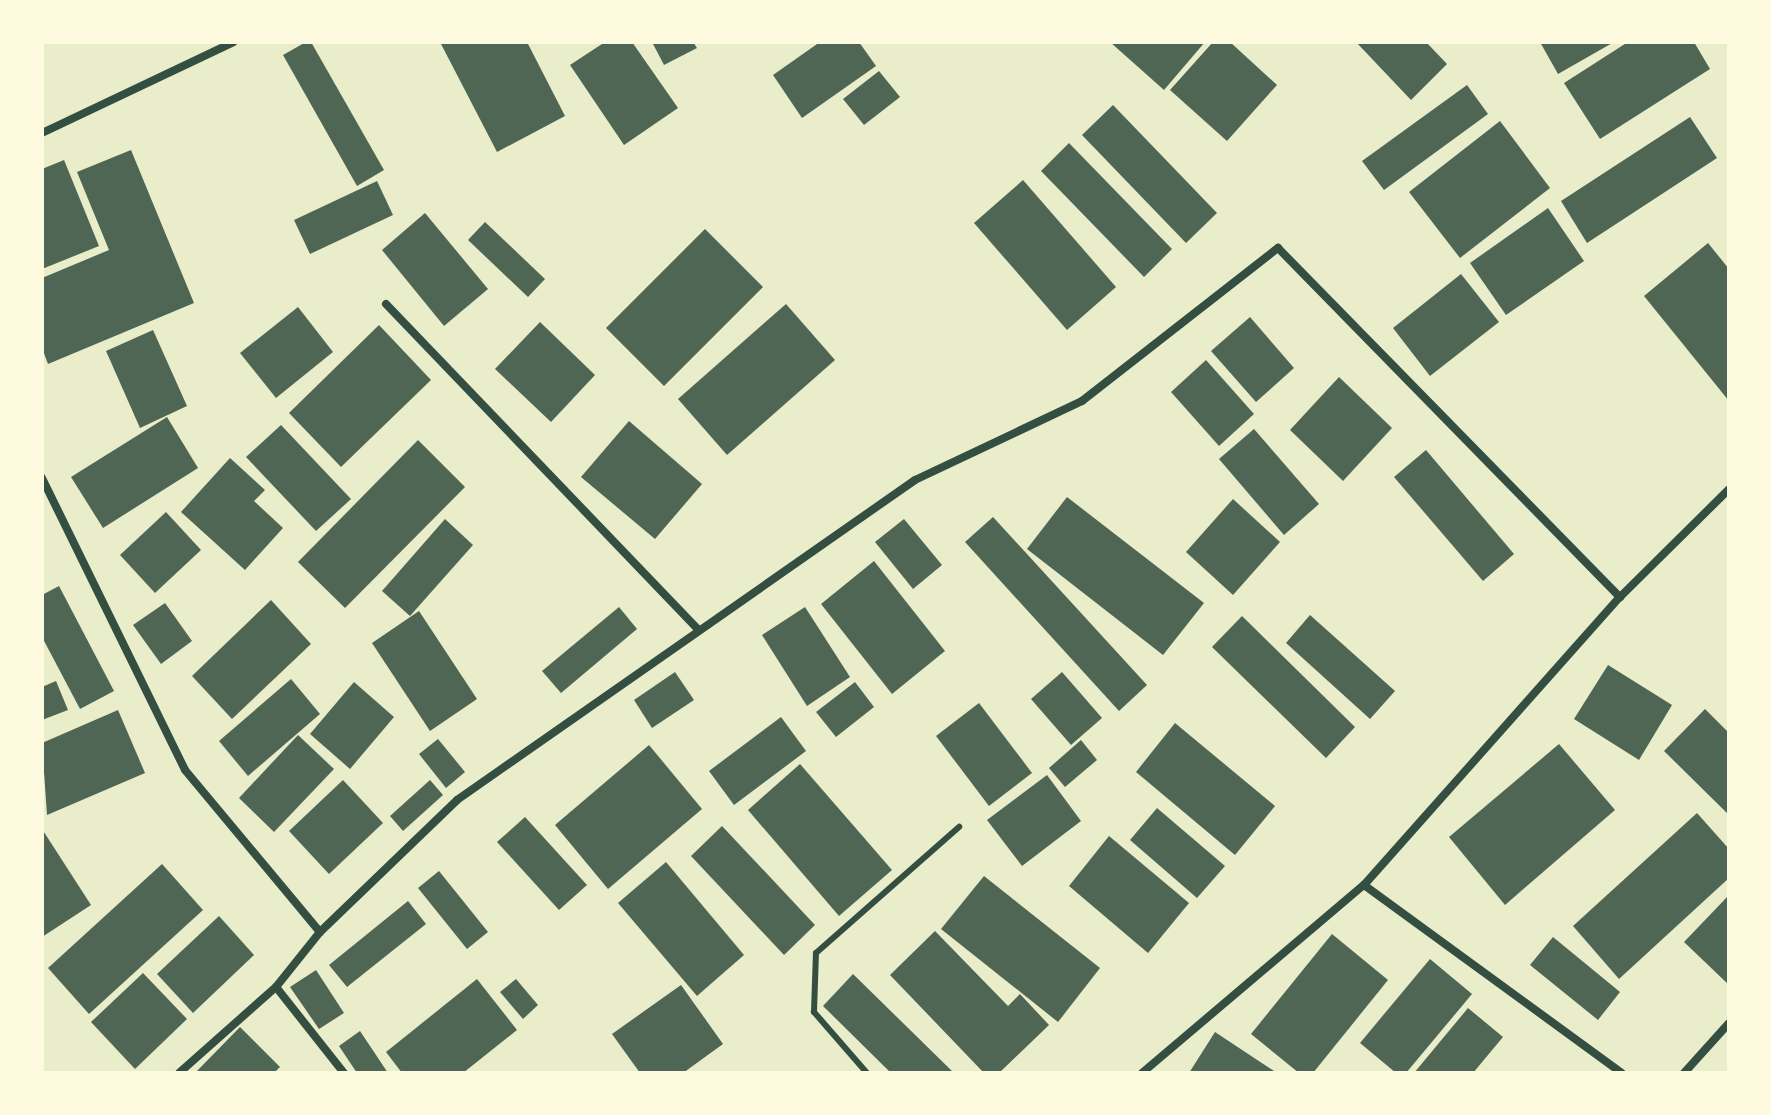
<!DOCTYPE html>
<html>
<head>
<meta charset="utf-8">
<style>
  body { margin:0 }
  #map { position:relative; width:1771px; height:1115px; overflow:hidden; background:#e9edc9; font-family:"Exo 2",sans-serif }
  div>[style] { position:absolute }
  .building>* { inset:0; background:#4f6655 }
  .service>* { height:6px; margin:-3px; padding:0 3px; transform-origin:3px; border-radius:3px; background:#344e41 }
  .minor>* { height:8px; margin:-4px; padding:0 4px; transform-origin:4px; border-radius:4px; background:#344e41 }
  span { translate:-50% -50%; white-space:nowrap; text-align:center; line-height:1.15; -webkit-text-stroke:8px #fefae0; paint-order:stroke }
  .frame { position:absolute; inset:0; border:44px solid #fefae0; pointer-events:none }
</style>
</head>
<body>
<div id="map">
  <div class="building">
    <i style="clip-path:polygon(306px 42px,311px 42px,384px 170px,357px 186px,283px 55px)"></i>
    <i style="clip-path:polygon(440px 42px,527px 42px,565px 116px,497px 152px)"></i>
    <i style="clip-path:polygon(605px 42px,632px 42px,678px 108px,624px 145px,570px 65px)"></i>
    <i style="clip-path:polygon(652px 42px,693px 42px,697px 48px,664px 65px)"></i>
    <i style="clip-path:polygon(820px 42px,859px 42px,876px 66px,802px 118px,773px 75px)"></i>
    <i style="clip-path:polygon(1110px 42px,1205px 42px,1164px 90px)"></i>
    <i style="clip-path:polygon(1213px 42px,1230px 42px,1277px 85px,1227px 141px,1170px 90px)"></i>
    <i style="clip-path:polygon(1356px 42px,1426px 42px,1447px 64px,1411px 100px)"></i>
    <i style="clip-path:polygon(1540px 42px,1614px 42px,1558px 74px)"></i>
    <i style="clip-path:polygon(1628px 42px,1694px 42px,1710px 69px,1600px 139px,1564px 83px)"></i>
    <i style="clip-path:polygon(879px 71px,900px 97px,864px 125px,843px 99px)"></i>
    <i style="clip-path:polygon(1467px 85px,1488px 114px,1384px 190px,1362px 161px)"></i>
    <i style="clip-path:polygon(1113px 105px,1217px 213px,1186px 243px,1082px 135px)"></i>
    <i style="clip-path:polygon(1690px 117px,1717px 158px,1587px 243px,1561px 201px)"></i>
    <i style="clip-path:polygon(1500px 121px,1550px 188px,1460px 258px,1409px 192px)"></i>
    <i style="clip-path:polygon(1069px 143px,1172px 249px,1144px 277px,1041px 171px)"></i>
    <i style="clip-path:polygon(131px 150px,194px 303px,48px 364px,42px 348px,42px 278px,109px 250px,77px 172px)"></i>
    <i style="clip-path:polygon(64px 160px,99px 246px,42px 269px,42px 169px)"></i>
    <i style="clip-path:polygon(1023px 180px,1116px 287px,1067px 330px,974px 223px)"></i>
    <i style="clip-path:polygon(377px 181px,393px 215px,310px 254px,294px 220px)"></i>
    <i style="clip-path:polygon(1548px 208px,1584px 261px,1506px 315px,1470px 263px)"></i>
    <i style="clip-path:polygon(425px 213px,488px 289px,444px 326px,382px 250px)"></i>
    <i style="clip-path:polygon(485px 222px,545px 279px,528px 297px,468px 240px)"></i>
    <i style="clip-path:polygon(705px 229px,763px 287px,664px 386px,606px 328px)"></i>
    <i style="clip-path:polygon(1708px 243px,1729px 269px,1729px 401px,1644px 296px)"></i>
    <i style="clip-path:polygon(1461px 274px,1499px 322px,1430px 376px,1393px 328px)"></i>
    <i style="clip-path:polygon(786px 304px,835px 360px,727px 455px,678px 399px)"></i>
    <i style="clip-path:polygon(298px 307px,333px 352px,276px 398px,240px 353px)"></i>
    <i style="clip-path:polygon(1250px 317px,1294px 368px,1256px 402px,1211px 351px)"></i>
    <i style="clip-path:polygon(540px 322px,595px 375px,551px 422px,495px 369px)"></i>
    <i style="clip-path:polygon(379px 325px,431px 380px,341px 467px,289px 413px)"></i>
    <i style="clip-path:polygon(153px 330px,187px 406px,140px 428px,106px 351px)"></i>
    <i style="clip-path:polygon(1206px 360px,1254px 414px,1219px 446px,1171px 392px)"></i>
    <i style="clip-path:polygon(1339px 377px,1392px 428px,1343px 481px,1290px 430px)"></i>
    <i style="clip-path:polygon(167px 417px,198px 468px,103px 528px,71px 477px)"></i>
    <i style="clip-path:polygon(629px 421px,702px 484px,655px 539px,581px 477px)"></i>
    <i style="clip-path:polygon(281px 425px,351px 499px,316px 531px,246px 457px)"></i>
    <i style="clip-path:polygon(1254px 429px,1319px 504px,1284px 535px,1219px 459px)"></i>
    <i style="clip-path:polygon(418px 440px,465px 487px,345px 608px,298px 562px)"></i>
    <i style="clip-path:polygon(1426px 450px,1514px 554px,1483px 581px,1394px 477px)"></i>
    <i style="clip-path:polygon(230px 458px,265px 490px,254px 501px,283px 528px,245px 570px,181px 512px)"></i>
    <i style="clip-path:polygon(1067px 497px,1204px 603px,1163px 655px,1027px 549px)"></i>
    <i style="clip-path:polygon(1233px 499px,1280px 542px,1233px 595px,1186px 552px)"></i>
    <i style="clip-path:polygon(166px 512px,201px 550px,155px 593px,120px 555px)"></i>
    <i style="clip-path:polygon(993px 517px,1147px 685px,1119px 711px,965px 542px)"></i>
    <i style="clip-path:polygon(445px 519px,473px 545px,410px 616px,382px 591px)"></i>
    <i style="clip-path:polygon(904px 519px,942px 565px,913px 589px,875px 542px)"></i>
    <i style="clip-path:polygon(874px 561px,945px 651px,892px 694px,821px 604px)"></i>
    <i style="clip-path:polygon(59px 586px,114px 691px,80px 709px,42px 637px,42px 595px)"></i>
    <i style="clip-path:polygon(271px 600px,311px 644px,232px 719px,192px 676px)"></i>
    <i style="clip-path:polygon(165px 603px,192px 641px,161px 664px,133px 625px)"></i>
    <i style="clip-path:polygon(619px 607px,637px 629px,561px 693px,542px 671px)"></i>
    <i style="clip-path:polygon(805px 607px,850px 677px,807px 706px,762px 635px)"></i>
    <i style="clip-path:polygon(419px 611px,477px 699px,430px 731px,372px 643px)"></i>
    <i style="clip-path:polygon(1310px 615px,1395px 691px,1370px 719px,1286px 643px)"></i>
    <i style="clip-path:polygon(1242px 616px,1355px 727px,1326px 758px,1212px 647px)"></i>
    <i style="clip-path:polygon(1608px 665px,1672px 705px,1639px 760px,1574px 719px)"></i>
    <i style="clip-path:polygon(675px 672px,694px 700px,652px 728px,634px 700px)"></i>
    <i style="clip-path:polygon(1062px 672px,1102px 718px,1071px 745px,1031px 699px)"></i>
    <i style="clip-path:polygon(291px 679px,320px 714px,248px 776px,219px 741px)"></i>
    <i style="clip-path:polygon(56px 681px,68px 710px,42px 720px,42px 687px)"></i>
    <i style="clip-path:polygon(354px 682px,394px 717px,350px 769px,310px 734px)"></i>
    <i style="clip-path:polygon(855px 682px,874px 707px,836px 737px,816px 712px)"></i>
    <i style="clip-path:polygon(979px 703px,1032px 773px,989px 806px,936px 736px)"></i>
    <i style="clip-path:polygon(1705px 709px,1729px 733px,1729px 815px,1664px 751px)"></i>
    <i style="clip-path:polygon(118px 710px,145px 773px,47px 815px,42px 743px)"></i>
    <i style="clip-path:polygon(781px 717px,806px 751px,734px 805px,709px 771px)"></i>
    <i style="clip-path:polygon(1175px 723px,1275px 806px,1235px 855px,1136px 772px)"></i>
    <i style="clip-path:polygon(298px 735px,334px 769px,274px 832px,239px 798px)"></i>
    <i style="clip-path:polygon(438px 739px,465px 772px,446px 788px,419px 754px)"></i>
    <i style="clip-path:polygon(1081px 740px,1097px 760px,1065px 787px,1049px 768px)"></i>
    <i style="clip-path:polygon(1559px 744px,1615px 810px,1505px 905px,1449px 837px)"></i>
    <i style="clip-path:polygon(649px 745px,702px 809px,608px 889px,555px 825px)"></i>
    <i style="clip-path:polygon(800px 764px,892px 870px,839px 916px,748px 810px)"></i>
    <i style="clip-path:polygon(1047px 775px,1081px 821px,1022px 866px,987px 820px)"></i>
    <i style="clip-path:polygon(343px 780px,383px 823px,329px 874px,289px 831px)"></i>
    <i style="clip-path:polygon(430px 780px,443px 795px,403px 831px,390px 816px)"></i>
    <i style="clip-path:polygon(1157px 808px,1225px 866px,1197px 898px,1130px 840px)"></i>
    <i style="clip-path:polygon(1697px 813px,1729px 849px,1729px 878px,1619px 979px,1573px 926px)"></i>
    <i style="clip-path:polygon(525px 817px,587px 885px,559px 910px,497px 842px)"></i>
    <i style="clip-path:polygon(722px 826px,815px 925px,784px 955px,691px 856px)"></i>
    <i style="clip-path:polygon(42px 829px,91px 905px,42px 937px)"></i>
    <i style="clip-path:polygon(1109px 836px,1189px 903px,1148px 953px,1069px 886px)"></i>
    <i style="clip-path:polygon(666px 862px,744px 955px,697px 996px,618px 903px)"></i>
    <i style="clip-path:polygon(162px 864px,203px 910px,89px 1014px,48px 968px)"></i>
    <i style="clip-path:polygon(439px 871px,488px 932px,467px 949px,418px 888px)"></i>
    <i style="clip-path:polygon(984px 876px,1100px 968px,1058px 1022px,941px 929px)"></i>
    <i style="clip-path:polygon(1729px 895px,1729px 985px,1684px 942px)"></i>
    <i style="clip-path:polygon(408px 901px,426px 924px,347px 987px,329px 965px)"></i>
    <i style="clip-path:polygon(219px 916px,254px 955px,193px 1013px,157px 974px)"></i>
    <i style="clip-path:polygon(935px 931px,1008px 1006px,1020px 994px,1049px 1025px,999px 1073px,984px 1073px,890px 975px)"></i>
    <i style="clip-path:polygon(1332px 934px,1388px 980px,1313px 1073px,1299px 1073px,1251px 1034px)"></i>
    <i style="clip-path:polygon(1553px 937px,1620px 992px,1598px 1020px,1530px 965px)"></i>
    <i style="clip-path:polygon(1430px 959px,1472px 994px,1406px 1073px,1396px 1073px,1360px 1043px)"></i>
    <i style="clip-path:polygon(316px 970px,344px 1013px,319px 1029px,290px 987px)"></i>
    <i style="clip-path:polygon(143px 973px,187px 1019px,135px 1069px,91px 1022px)"></i>
    <i style="clip-path:polygon(853px 974px,954px 1073px,891px 1073px,823px 1006px)"></i>
    <i style="clip-path:polygon(477px 979px,517px 1030px,463px 1073px,402px 1073px,386px 1052px)"></i>
    <i style="clip-path:polygon(516px 979px,538px 1005px,523px 1019px,500px 992px)"></i>
    <i style="clip-path:polygon(681px 985px,723px 1044px,683px 1073px,640px 1073px,612px 1034px)"></i>
    <i style="clip-path:polygon(1468px 1008px,1503px 1037px,1473px 1073px,1414px 1073px)"></i>
    <i style="clip-path:polygon(240px 1027px,280px 1067px,274px 1073px,195px 1073px)"></i>
    <i style="clip-path:polygon(360px 1031px,388px 1073px,357px 1073px,339px 1046px)"></i>
    <i style="clip-path:polygon(1215px 1032px,1277px 1073px,1189px 1073px)"></i>
  </div>
  <div class="service">
    <i style="left:867px;top:1073px;width:81px;rotate:-131deg"></i>
    <i style="left:814px;top:1012px;width:59px;rotate:-88.1deg"></i>
    <i style="left:816px;top:953px;width:191px;rotate:-41.4deg"></i>
  </div>
  <div class="minor">
    <i style="left:42px;top:133px;width:212px;rotate:-25.4deg"></i>
    <i style="left:386px;top:304px;width:451px;rotate:46.2deg"></i>
    <i style="left:42px;top:478px;width:325px;rotate:63.9deg"></i>
    <i style="left:185px;top:770px;width:211px;rotate:50.2deg"></i>
    <i style="left:1364px;top:885px;width:319px;rotate:36.1deg"></i>
    <i style="left:276px;top:987px;width:110px;rotate:51.7deg"></i>
    <i style="left:179px;top:1073px;width:130px;rotate:-41.6deg"></i>
    <i style="left:276px;top:987px;width:70px;rotate:-51.3deg"></i>
    <i style="left:320px;top:932px;width:190px;rotate:-43.9deg"></i>
    <i style="left:457px;top:800px;width:559px;rotate:-34.94deg"></i>
    <i style="left:915px;top:480px;width:185px;rotate:-25.3deg"></i>
    <i style="left:1082px;top:401px;width:249px;rotate:-38deg"></i>
    <i style="left:1278px;top:248px;width:489px;rotate:45.6deg"></i>
    <i style="left:1142px;top:1073px;width:291px;rotate:-40.3deg"></i>
    <i style="left:1364px;top:885px;width:385px;rotate:-48.4deg"></i>
    <i style="left:1620px;top:597px;width:153px;rotate:-44.7deg"></i>
    <i style="left:1684px;top:1073px;width:67px;rotate:-48deg"></i>
  </div>
  <div class="frame"></div>
</div>
</body>
</html>
